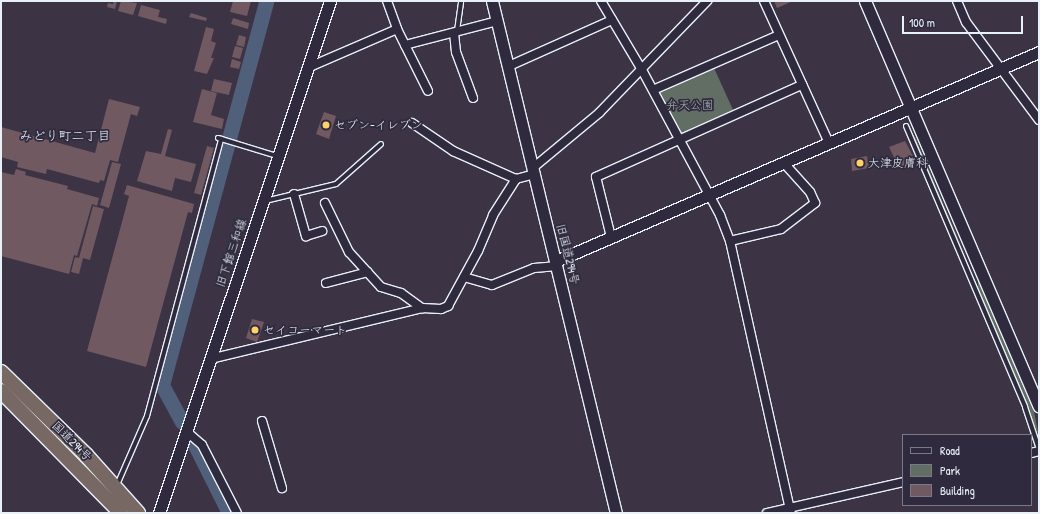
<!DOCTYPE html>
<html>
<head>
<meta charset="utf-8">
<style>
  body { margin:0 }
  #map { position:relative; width:1040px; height:514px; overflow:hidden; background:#3c3344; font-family:"Patrick Hand","Klee One",sans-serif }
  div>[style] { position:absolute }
  .green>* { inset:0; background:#626e63 }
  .river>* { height:15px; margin:-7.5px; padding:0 7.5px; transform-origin:7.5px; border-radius:7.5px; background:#505f7a }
  .building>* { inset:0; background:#715962 }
  .roads { filter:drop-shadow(1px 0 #e8f1f8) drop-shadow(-1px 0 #e8f1f8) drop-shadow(0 1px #e8f1f8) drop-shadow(0 -1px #e8f1f8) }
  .lane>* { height:4px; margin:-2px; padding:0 2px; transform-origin:2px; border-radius:2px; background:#2f2a3d }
  .street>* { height:8px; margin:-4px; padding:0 4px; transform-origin:4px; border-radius:4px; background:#2f2a3d }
  .secondary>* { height:11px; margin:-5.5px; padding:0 5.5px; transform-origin:5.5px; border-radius:5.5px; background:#2f2a3d }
  .highway>* { height:14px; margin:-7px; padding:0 7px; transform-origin:7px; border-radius:7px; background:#776864 }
  .dots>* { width:11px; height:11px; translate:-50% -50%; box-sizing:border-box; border:2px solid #2f2a3d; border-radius:50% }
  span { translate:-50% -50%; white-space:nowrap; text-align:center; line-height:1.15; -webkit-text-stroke:3.5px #2f2a3d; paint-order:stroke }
  .park-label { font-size:12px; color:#acb6b5 }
  .poi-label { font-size:12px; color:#e8f1f8 }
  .left { translate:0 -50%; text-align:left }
  .street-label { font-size:12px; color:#e8f1f8 }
  .neighbourhood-label { font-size:13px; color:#e8f1f8 }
  .frame { position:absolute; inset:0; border:2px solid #e8f1f8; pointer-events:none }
  .legend { position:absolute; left:902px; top:434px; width:130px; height:72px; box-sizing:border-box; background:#2f2a3d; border:1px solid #797a88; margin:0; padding:5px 7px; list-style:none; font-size:12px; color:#e8f1f8 }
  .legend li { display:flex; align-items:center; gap:8px; height:20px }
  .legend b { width:20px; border:1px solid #797a88 }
  .scale { position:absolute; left:902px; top:16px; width:121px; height:18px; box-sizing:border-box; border:2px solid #e8f1f8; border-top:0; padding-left:5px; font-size:12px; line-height:14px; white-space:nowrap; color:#e8f1f8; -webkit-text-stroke:3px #2f2a3d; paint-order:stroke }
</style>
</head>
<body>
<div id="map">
  <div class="green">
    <i style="clip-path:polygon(714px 68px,734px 112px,684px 134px,678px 132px,659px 99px,660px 92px)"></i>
    <i style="clip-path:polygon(911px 131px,916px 139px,968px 262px,910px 133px)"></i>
    <i style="clip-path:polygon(978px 281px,1034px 412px,1039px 436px,978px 289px)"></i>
  </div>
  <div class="river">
    <i style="left:182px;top:422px;width:42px;rotate:-118.4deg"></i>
    <i style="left:162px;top:385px;width:398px;rotate:-74.8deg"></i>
    <i style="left:195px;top:445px;width:76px;rotate:63.4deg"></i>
  </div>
  <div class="building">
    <i style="clip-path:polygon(114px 1px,117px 1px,115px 9px,107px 7px,108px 3px,113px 4px)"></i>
    <i style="clip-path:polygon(121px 1px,137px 3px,133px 15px,118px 11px)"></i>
    <i style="clip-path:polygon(233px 1px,251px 1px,247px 16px,230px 12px)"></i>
    <i style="clip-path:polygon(774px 1px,793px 1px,777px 8px)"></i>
    <i style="clip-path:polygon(141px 5px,160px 10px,158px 17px,167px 19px,166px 24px,138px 16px)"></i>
    <i style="clip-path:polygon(191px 13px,207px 18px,206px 21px,189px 17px)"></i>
    <i style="clip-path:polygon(233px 18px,249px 23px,248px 29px,231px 24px)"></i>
    <i style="clip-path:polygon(206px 27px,214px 29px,211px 41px,216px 43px,211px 58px,214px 58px,207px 74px,194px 71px)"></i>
    <i style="clip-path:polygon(239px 35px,246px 37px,244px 47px,236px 45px)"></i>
    <i style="clip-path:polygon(235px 46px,243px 48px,240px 59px,232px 57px)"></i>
    <i style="clip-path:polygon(232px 59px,241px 62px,239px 69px,230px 67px)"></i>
    <i style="clip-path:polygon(214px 79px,232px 83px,229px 95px,211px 91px)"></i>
    <i style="clip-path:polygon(202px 89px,217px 93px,211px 115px,224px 119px,222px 129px,193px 122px)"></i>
    <i style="clip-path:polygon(109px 99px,140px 107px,137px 116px,131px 114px,118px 162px,110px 160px,104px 181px,100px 180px,99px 183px,47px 169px,46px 174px,17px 167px,18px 162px,1px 157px,1px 127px,95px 153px)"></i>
    <i style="clip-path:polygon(324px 112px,336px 116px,329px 139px,316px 134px)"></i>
    <i style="clip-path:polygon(168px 129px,172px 130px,165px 156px,196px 164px,191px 182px,175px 178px,172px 191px,137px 181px,146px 151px,161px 154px)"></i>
    <i style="clip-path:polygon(905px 141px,915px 160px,899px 168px,889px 147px)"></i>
    <i style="clip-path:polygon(207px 146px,214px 148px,201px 195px,194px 193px)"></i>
    <i style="clip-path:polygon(867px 156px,869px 168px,852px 171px,851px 159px)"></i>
    <i style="clip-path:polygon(112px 162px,121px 164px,109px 208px,100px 205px)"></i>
    <i style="clip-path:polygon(16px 169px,26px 172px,25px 175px,68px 186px,67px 189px,99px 198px,97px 206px,92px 204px,77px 256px,74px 255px,69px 274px,1px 256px,1px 172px,14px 175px)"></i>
    <i style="clip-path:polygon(127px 185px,194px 204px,192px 213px,188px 212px,146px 367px,87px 351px,129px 196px,124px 194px)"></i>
    <i style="clip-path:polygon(93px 206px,104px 209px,90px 260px,83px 258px,79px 274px,71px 272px,75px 257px,79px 258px)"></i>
    <i style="clip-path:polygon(252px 319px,264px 322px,257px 342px,246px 338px)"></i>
  </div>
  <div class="roads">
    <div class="lane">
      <i style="left:457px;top:31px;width:30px;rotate:-82deg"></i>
      <i style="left:906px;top:126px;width:305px;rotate:67deg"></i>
      <i style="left:1025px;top:407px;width:44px;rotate:71.6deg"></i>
      <i style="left:218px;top:138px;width:62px;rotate:17deg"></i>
      <i style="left:265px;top:201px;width:73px;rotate:-13.5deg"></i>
      <i style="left:336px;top:184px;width:60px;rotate:-41.6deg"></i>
      <i style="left:117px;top:485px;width:75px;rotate:-66.5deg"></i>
      <i style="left:147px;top:416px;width:287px;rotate:-75deg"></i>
    </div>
    <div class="street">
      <i style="left:387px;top:1px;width:30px;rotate:70deg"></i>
      <i style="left:601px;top:1px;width:80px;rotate:59.3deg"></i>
      <i style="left:642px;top:70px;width:165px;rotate:61.7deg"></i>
      <i style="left:720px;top:215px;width:28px;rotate:69deg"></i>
      <i style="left:730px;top:241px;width:279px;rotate:77.4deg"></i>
      <i style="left:764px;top:1px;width:156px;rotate:65.4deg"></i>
      <i style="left:957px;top:1px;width:23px;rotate:67deg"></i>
      <i style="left:966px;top:22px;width:122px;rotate:53.3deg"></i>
      <i style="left:454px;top:33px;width:19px;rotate:84deg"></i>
      <i style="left:456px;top:52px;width:49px;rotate:69.7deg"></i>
      <i style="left:405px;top:45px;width:95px;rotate:-14.6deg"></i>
      <i style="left:509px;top:66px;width:113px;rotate:-24.1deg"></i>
      <i style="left:307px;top:68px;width:98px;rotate:-23.4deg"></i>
      <i style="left:397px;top:29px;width:69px;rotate:63.4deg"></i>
      <i style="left:653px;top:90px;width:137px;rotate:-23.6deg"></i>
      <i style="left:412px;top:123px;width:50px;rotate:34.3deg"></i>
      <i style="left:453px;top:151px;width:69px;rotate:24deg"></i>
      <i style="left:534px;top:167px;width:85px;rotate:-39.7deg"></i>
      <i style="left:599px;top:113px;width:156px;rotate:-46deg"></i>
      <i style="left:294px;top:194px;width:44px;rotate:74.1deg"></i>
      <i style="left:306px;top:236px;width:17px;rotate:-17deg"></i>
      <i style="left:325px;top:203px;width:55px;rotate:63.9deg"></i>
      <i style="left:349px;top:252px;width:47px;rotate:47.6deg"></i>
      <i style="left:381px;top:287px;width:21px;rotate:17deg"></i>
      <i style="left:401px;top:293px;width:26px;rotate:36deg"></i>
      <i style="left:611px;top:237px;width:62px;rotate:-104deg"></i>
      <i style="left:596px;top:177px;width:226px;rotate:-24.1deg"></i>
      <i style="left:730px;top:241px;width:52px;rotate:-13.2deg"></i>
      <i style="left:781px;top:229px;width:43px;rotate:-37.4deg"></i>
      <i style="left:815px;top:203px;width:12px;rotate:-114deg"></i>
      <i style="left:810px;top:192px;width:39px;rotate:-132deg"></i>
      <i style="left:464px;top:277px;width:29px;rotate:16deg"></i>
      <i style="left:492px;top:285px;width:45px;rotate:-22deg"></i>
      <i style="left:534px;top:268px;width:24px;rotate:-5deg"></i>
      <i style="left:326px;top:283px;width:43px;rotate:-14.7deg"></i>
      <i style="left:210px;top:359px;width:218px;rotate:-13.5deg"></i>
      <i style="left:422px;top:308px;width:19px;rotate:3deg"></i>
      <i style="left:441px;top:309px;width:8px;rotate:-23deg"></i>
      <i style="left:448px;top:306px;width:63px;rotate:-61.4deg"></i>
      <i style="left:478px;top:251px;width:39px;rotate:-67deg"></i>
      <i style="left:493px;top:215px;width:43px;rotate:-57.4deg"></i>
      <i style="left:516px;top:179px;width:20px;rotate:-15deg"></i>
      <i style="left:262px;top:421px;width:70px;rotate:73.4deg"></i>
      <i style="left:186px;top:431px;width:21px;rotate:41deg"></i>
      <i style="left:202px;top:445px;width:76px;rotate:62.8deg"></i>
      <i style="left:1031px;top:453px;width:8px;rotate:-14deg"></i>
      <i style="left:767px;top:513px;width:139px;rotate:-12.8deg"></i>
    </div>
    <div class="secondary">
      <i style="left:492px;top:1px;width:527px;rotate:76.39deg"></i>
      <i style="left:865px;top:1px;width:441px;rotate:66.8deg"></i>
      <i style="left:556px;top:261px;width:526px;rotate:-23.4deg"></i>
      <i style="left:159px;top:513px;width:540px;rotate:-71.53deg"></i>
    </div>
    <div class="highway">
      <i style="left:1px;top:372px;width:119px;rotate:44.3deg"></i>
      <i style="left:86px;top:455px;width:78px;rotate:48.1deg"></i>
      <i style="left:1px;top:391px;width:171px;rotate:45.5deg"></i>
    </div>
  </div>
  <div class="dots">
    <i style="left:326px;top:125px;background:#ffd166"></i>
    <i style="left:860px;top:163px;background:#ffd166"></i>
    <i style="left:255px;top:330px;background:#ffd166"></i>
  </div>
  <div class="park-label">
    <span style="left:690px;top:105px">弁天公園</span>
  </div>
  <div class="poi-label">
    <span class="left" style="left:334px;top:125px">セブン-イレブン</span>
    <span class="left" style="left:868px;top:163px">大津皮膚科</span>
    <span class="left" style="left:263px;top:330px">セイコーマート</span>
  </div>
  <div class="street-label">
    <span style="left:231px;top:253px;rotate:-71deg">旧下館三和線</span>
    <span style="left:568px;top:254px;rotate:76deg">旧国道294号</span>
    <span style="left:72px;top:441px;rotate:45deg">国道294号</span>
  </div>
  <div class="neighbourhood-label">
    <span style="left:65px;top:135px">みどり町二丁目</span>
  </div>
  <div class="frame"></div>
  <ul class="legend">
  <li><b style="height:5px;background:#2f2a3d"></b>Road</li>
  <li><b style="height:11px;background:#626e63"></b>Park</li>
  <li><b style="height:11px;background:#715962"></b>Building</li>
  </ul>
  <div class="scale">100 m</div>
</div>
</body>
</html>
